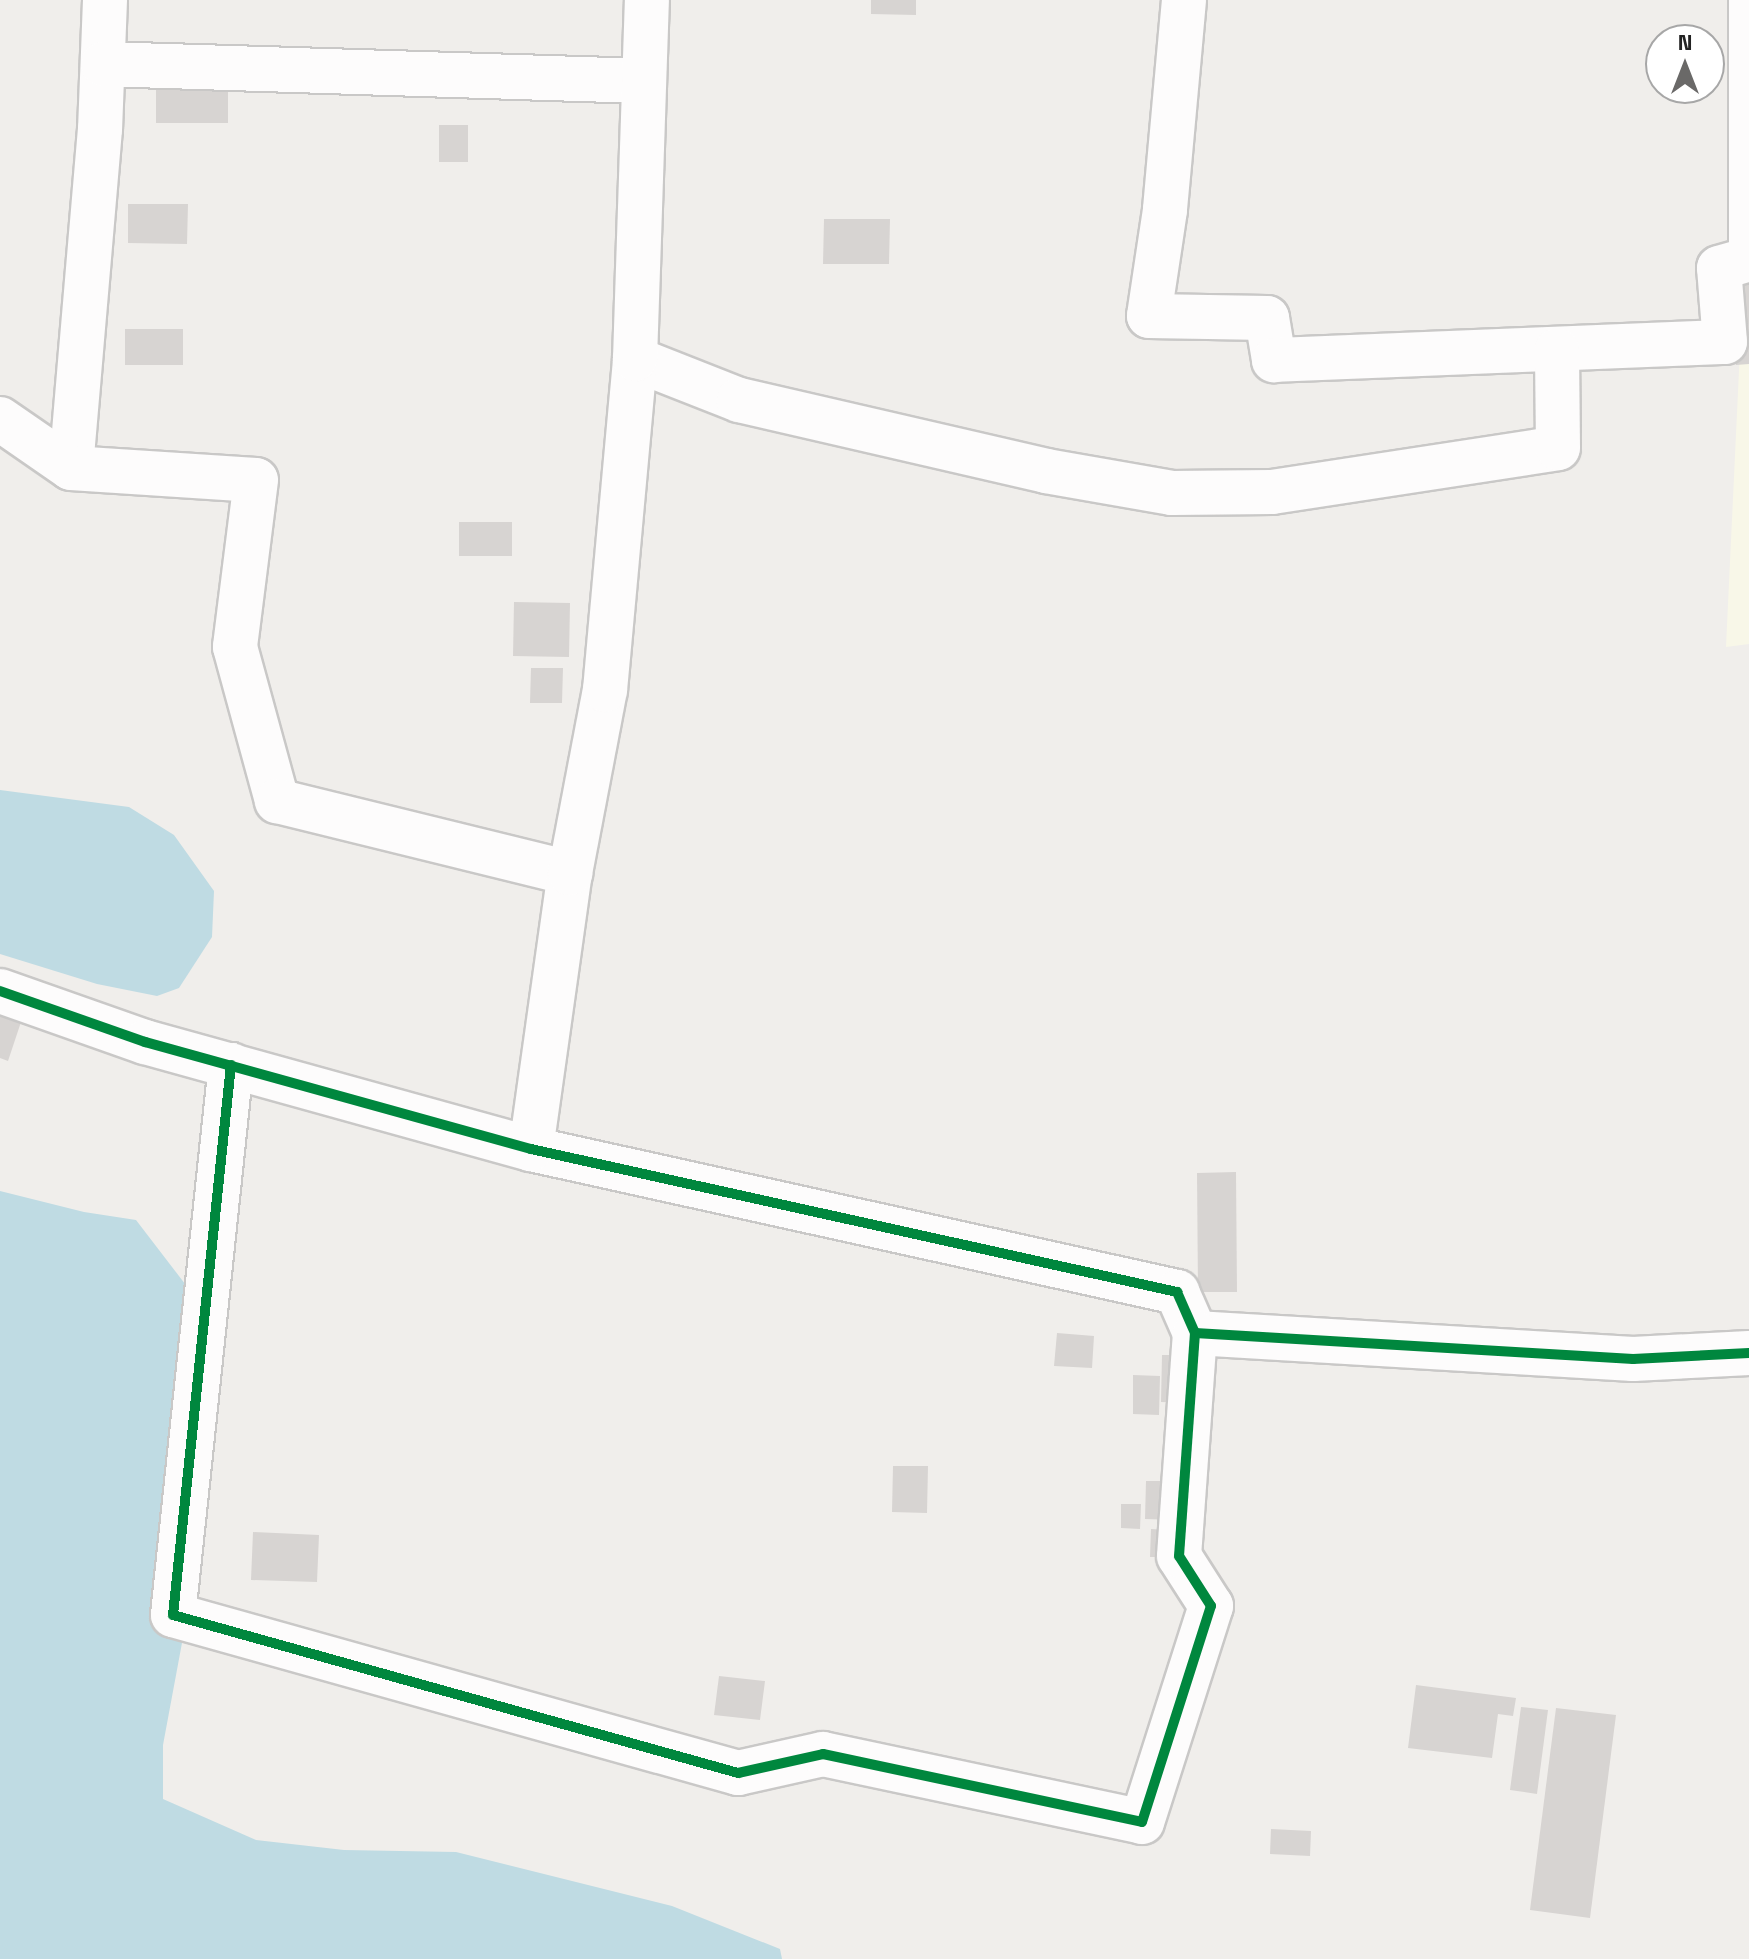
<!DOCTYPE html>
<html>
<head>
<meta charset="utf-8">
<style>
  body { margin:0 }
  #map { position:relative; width:1749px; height:1959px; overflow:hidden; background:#f0eeeb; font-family:"Space Grotesk",sans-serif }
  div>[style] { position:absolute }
  .education>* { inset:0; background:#f8f7e8 }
  .water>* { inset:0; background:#bfdbe3 }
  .building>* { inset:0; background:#d7d4d2 }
  .roads { filter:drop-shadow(2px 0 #c9c8c7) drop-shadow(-2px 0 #c9c8c7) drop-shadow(0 2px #c9c8c7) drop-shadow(0 -2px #c9c8c7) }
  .lane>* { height:22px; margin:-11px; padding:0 11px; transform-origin:11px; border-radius:11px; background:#fdfcfc }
  .street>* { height:44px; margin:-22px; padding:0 22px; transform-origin:22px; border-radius:22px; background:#fdfcfc }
  .cycleway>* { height:10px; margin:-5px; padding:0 5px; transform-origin:5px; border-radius:5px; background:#00873e }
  span { translate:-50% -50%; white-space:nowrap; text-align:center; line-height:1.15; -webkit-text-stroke:8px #fff; paint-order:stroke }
  .north { position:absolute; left:1645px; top:24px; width:80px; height:80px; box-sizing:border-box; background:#fff; border:2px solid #a7a7a7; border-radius:50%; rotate:0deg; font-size:22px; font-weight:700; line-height:32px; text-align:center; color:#222 }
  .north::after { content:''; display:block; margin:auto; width:28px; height:36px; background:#6a6968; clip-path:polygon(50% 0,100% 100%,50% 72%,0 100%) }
</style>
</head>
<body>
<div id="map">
  <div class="education">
    <i style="clip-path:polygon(1749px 158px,1749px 644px,1726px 647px)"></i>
  </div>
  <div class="water">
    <i style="clip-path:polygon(0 790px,129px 807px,174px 835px,214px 891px,212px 937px,179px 988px,157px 996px,97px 984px,0 954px)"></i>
    <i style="clip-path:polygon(0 1191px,84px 1212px,136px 1220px,192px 1293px,187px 1616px,163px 1745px,163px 1799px,256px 1840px,344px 1850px,456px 1852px,672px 1906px,780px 1949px,782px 1959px,0 1959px)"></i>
  </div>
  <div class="building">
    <i style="clip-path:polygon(871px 0,916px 0,916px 15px,871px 14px)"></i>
    <i style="clip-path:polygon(156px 88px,228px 89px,228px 123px,156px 123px)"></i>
    <i style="clip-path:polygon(439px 125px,468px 125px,468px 162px,439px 162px)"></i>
    <i style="clip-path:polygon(128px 204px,188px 204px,187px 244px,128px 243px)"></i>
    <i style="clip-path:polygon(824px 219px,890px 219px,889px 264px,823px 264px)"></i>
    <i style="clip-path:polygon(1749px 281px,1749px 364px,1736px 365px,1732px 282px)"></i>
    <i style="clip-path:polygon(125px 329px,183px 329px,183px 365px,125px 365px)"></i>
    <i style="clip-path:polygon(459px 522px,512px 522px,512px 556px,459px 556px)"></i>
    <i style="clip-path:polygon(514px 602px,570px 603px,569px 657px,513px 656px)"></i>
    <i style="clip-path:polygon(531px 668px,563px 668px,562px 703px,530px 703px)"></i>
    <i style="clip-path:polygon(0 1015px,21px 1022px,8px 1061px,0 1058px)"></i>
    <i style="clip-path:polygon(1236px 1172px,1237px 1292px,1198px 1292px,1197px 1173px)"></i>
    <i style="clip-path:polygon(1057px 1333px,1094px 1336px,1092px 1368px,1054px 1366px)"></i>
    <i style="clip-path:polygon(1162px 1355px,1190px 1355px,1188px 1403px,1161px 1402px)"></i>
    <i style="clip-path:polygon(1133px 1375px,1160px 1376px,1159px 1415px,1133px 1414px)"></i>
    <i style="clip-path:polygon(893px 1466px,928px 1466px,927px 1513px,892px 1512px)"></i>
    <i style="clip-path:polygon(1146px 1481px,1176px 1481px,1176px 1520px,1145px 1519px)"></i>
    <i style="clip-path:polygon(1121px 1504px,1141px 1504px,1140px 1529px,1121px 1528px)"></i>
    <i style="clip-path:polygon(1151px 1529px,1168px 1530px,1168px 1557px,1150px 1557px)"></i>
    <i style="clip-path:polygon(253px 1532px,319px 1535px,317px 1582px,251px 1580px)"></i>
    <i style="clip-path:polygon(719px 1676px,765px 1681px,760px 1720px,714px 1715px)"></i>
    <i style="clip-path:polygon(1416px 1685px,1516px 1698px,1513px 1716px,1498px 1714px,1492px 1758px,1408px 1748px)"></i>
    <i style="clip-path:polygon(1521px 1707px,1548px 1710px,1537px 1794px,1510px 1790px)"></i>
    <i style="clip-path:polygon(1556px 1708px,1616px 1715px,1590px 1918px,1530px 1910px)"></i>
    <i style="clip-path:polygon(1271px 1829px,1311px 1831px,1310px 1856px,1270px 1854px)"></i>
  </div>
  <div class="roads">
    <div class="lane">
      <i style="left:1740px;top:0;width:262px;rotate:90deg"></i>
      <i style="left:1740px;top:262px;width:8px;rotate:7deg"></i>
    </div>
    <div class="street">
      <i style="left:105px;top:0;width:129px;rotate:92.2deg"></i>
      <i style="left:100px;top:129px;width:340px;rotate:94.9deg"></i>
      <i style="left:71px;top:468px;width:185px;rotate:3.7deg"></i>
      <i style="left:256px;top:480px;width:168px;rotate:97.2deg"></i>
      <i style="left:235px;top:647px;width:160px;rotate:74.7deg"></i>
      <i style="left:277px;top:801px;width:302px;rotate:13.8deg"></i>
      <i style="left:1184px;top:0;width:211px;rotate:95.2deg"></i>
      <i style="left:1165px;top:210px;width:107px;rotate:98.6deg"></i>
      <i style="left:1149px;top:316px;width:118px;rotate:1deg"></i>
      <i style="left:1267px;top:318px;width:43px;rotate:80.5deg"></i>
      <i style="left:1274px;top:360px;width:451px;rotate:-2.3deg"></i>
      <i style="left:1725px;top:342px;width:74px;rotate:-94.6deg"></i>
      <i style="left:1719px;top:268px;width:22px;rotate:-16deg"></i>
      <i style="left:103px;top:64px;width:541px;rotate:1.8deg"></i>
      <i style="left:635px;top:359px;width:112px;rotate:21.5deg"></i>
      <i style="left:739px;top:400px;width:315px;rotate:13deg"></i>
      <i style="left:1046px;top:471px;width:128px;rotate:9.9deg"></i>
      <i style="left:1172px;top:493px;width:100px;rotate:-0.6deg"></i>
      <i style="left:1272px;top:492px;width:289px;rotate:-8.7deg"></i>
      <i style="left:1558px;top:448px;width:98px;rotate:-90.6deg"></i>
      <i style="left:0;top:419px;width:86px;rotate:34.6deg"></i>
      <i style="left:0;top:991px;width:154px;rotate:19.4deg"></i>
      <i style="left:145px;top:1042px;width:401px;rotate:15.5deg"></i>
      <i style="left:531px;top:1149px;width:662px;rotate:12.48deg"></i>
      <i style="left:1177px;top:1292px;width:45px;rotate:66.3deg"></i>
      <i style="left:1195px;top:1333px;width:439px;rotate:3.4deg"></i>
      <i style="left:1633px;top:1359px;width:116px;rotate:-3deg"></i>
      <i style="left:231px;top:1065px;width:553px;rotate:96.02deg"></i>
      <i style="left:173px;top:1615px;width:587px;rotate:15.62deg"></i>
      <i style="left:738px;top:1773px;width:87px;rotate:-12.6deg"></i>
      <i style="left:823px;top:1754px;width:326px;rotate:12deg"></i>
      <i style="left:1142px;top:1822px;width:227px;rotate:-72.3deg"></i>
      <i style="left:1211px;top:1606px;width:59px;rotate:-122.6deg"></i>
      <i style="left:1179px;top:1556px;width:224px;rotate:-85.9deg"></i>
      <i style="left:531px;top:1149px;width:279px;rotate:-82deg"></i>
      <i style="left:570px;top:873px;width:186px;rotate:-79.2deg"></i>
      <i style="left:605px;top:690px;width:332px;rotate:-84.8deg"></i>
      <i style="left:635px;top:359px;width:359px;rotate:-88.1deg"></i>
    </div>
  </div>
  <div class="cycleway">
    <i style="left:0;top:991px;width:154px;rotate:19.4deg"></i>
    <i style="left:145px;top:1042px;width:401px;rotate:15.5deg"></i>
    <i style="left:531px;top:1149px;width:662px;rotate:12.48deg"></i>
    <i style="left:1177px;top:1292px;width:45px;rotate:66.3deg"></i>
    <i style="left:1195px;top:1333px;width:439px;rotate:3.4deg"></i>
    <i style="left:1633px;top:1359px;width:116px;rotate:-3deg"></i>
    <i style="left:231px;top:1065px;width:553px;rotate:96.02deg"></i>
    <i style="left:173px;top:1615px;width:587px;rotate:15.62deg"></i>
    <i style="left:738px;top:1773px;width:87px;rotate:-12.6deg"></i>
    <i style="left:823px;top:1754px;width:326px;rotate:12deg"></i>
    <i style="left:1142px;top:1822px;width:227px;rotate:-72.3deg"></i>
    <i style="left:1211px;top:1606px;width:59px;rotate:-122.6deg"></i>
    <i style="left:1179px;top:1556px;width:224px;rotate:-85.9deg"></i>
  </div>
  <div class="north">N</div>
</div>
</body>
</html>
